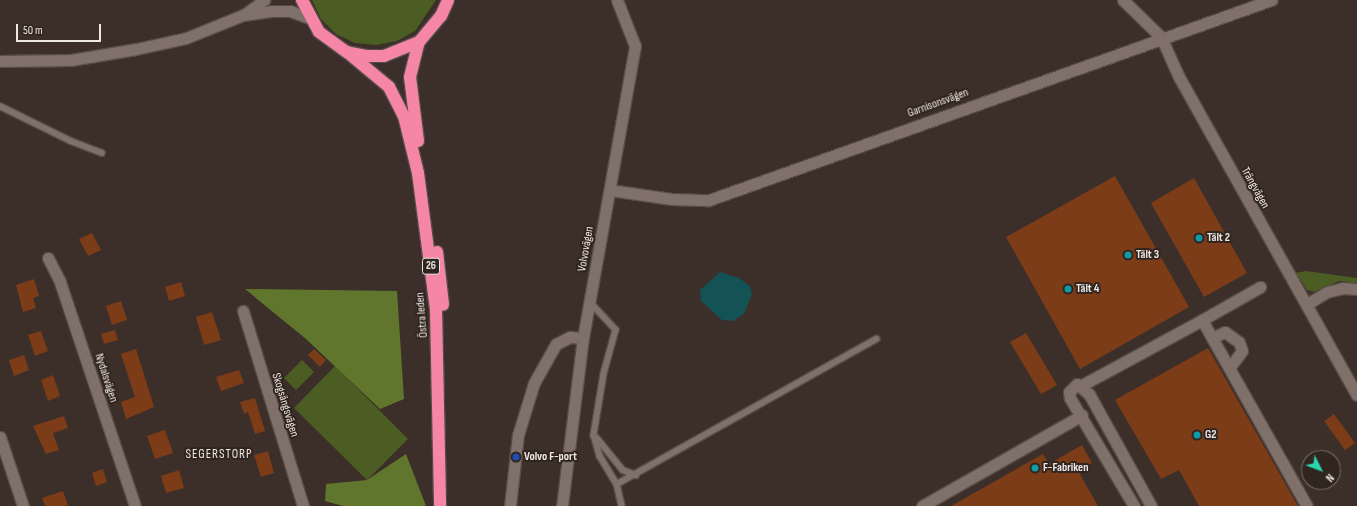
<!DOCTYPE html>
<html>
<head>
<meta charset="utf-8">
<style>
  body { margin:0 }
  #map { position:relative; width:1357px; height:506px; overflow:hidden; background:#3c2f29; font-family:"Sofia Sans Condensed",sans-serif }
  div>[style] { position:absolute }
  .green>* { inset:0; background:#4b5d23 }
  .forest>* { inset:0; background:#60762d }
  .water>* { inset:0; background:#145355 }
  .building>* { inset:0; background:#7c3c17 }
  .roads { filter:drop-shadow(1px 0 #574d48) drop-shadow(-1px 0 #574d48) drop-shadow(0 1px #574d48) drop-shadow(0 -1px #574d48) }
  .lane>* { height:5.5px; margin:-2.75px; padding:0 2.75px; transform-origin:2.75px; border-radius:2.75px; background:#7f7069 }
  .street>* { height:11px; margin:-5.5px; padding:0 5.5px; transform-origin:5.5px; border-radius:5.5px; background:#7f7069 }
  .highway>* { height:12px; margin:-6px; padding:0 6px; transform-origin:6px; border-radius:6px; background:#f586a6 }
  .dots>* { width:11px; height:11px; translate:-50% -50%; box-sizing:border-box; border:2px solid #31251f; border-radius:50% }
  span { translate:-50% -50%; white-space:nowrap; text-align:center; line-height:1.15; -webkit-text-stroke:4px #31251f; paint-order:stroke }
  .shield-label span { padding:1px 3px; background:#31251f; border:1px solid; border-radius:3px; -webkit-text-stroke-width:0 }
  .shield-label { font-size:11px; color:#efe7e3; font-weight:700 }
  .street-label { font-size:12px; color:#efe7e3 }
  .poi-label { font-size:12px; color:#efe7e3; font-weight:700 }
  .left { translate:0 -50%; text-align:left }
  .neighbourhood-label { font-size:13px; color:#efe7e3; letter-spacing:1px }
  .north { position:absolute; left:1301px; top:450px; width:40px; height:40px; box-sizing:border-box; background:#31251f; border:1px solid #7d736d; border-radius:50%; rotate:132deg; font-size:11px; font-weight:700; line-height:16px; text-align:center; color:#efe7e3 }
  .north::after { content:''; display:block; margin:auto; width:14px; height:18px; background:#29d5ad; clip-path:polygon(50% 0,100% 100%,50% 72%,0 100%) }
  .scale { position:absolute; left:16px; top:24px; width:85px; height:18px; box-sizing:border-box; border:2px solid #efe7e3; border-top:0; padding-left:5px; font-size:12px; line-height:14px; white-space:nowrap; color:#efe7e3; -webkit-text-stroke:3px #31251f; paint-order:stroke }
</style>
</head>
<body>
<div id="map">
  <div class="green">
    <i style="clip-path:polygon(312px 0,436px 0,415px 31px,397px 41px,376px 45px,355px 43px,336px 34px,321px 19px)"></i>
    <i style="clip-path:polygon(1306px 271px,1357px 278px,1357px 283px,1339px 281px,1314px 292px,1307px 290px,1296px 273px)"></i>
    <i style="clip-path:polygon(302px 360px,314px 372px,296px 390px,284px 378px)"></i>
    <i style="clip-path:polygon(335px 366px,408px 439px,367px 480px,294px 408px)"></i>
  </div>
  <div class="forest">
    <i style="clip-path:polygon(245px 289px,397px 291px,404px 399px,380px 409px,306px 339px)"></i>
    <i style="clip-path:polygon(406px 454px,426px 506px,343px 506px,325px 501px,326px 484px,367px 480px)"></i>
  </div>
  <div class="water">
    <i style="clip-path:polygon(720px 272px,739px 278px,750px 286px,752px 294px,744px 314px,733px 321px,722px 320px,701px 301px,700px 290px)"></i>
  </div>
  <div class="building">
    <i style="clip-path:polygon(1115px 176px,1189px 307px,1080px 369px,1006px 237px)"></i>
    <i style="clip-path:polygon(1194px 178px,1247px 273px,1204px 297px,1151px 203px)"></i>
    <i style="clip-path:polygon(92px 233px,101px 250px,88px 256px,79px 239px)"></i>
    <i style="clip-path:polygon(34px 279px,39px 296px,33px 298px,36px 308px,23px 312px,16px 285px)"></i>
    <i style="clip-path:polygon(181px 282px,185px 296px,169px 301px,165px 287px)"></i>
    <i style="clip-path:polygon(121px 301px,127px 320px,112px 325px,106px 306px)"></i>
    <i style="clip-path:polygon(212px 312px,221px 340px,204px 345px,196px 317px)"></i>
    <i style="clip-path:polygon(115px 330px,118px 340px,104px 344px,101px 334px)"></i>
    <i style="clip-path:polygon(41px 331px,48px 351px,35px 356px,28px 335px)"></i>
    <i style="clip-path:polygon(1026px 333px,1057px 385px,1041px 394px,1010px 342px)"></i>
    <i style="clip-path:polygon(1208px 348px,1298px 506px,1199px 506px,1179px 470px,1161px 479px,1115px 400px)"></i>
    <i style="clip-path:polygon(136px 349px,154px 407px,126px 419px,121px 402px,135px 397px,121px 354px)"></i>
    <i style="clip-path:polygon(314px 349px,326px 360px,320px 367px,308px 355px)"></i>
    <i style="clip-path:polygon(24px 355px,29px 370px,14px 376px,9px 360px)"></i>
    <i style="clip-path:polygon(239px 370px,244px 383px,221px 391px,216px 377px)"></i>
    <i style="clip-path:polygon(53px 375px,60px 396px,48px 401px,41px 380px)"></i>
    <i style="clip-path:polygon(255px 398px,265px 431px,255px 434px,248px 412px,244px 414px,240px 402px)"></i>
    <i style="clip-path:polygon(1334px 414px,1355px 443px,1345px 450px,1324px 421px)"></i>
    <i style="clip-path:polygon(64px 416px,68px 428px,53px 433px,59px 450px,46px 454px,33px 426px)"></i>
    <i style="clip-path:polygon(165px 430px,173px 453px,155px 459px,147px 436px)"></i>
    <i style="clip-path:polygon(1082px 445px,1092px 463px,1078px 471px,1098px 506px,951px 506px,1043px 454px,1049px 464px)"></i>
    <i style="clip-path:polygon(268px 451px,274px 473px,261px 477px,254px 455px)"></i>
    <i style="clip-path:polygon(103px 469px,107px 482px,96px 486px,92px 473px)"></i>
    <i style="clip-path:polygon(179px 470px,184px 488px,166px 493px,161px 476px)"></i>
    <i style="clip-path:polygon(63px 491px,68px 506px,45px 506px,42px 498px)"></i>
  </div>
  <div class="roads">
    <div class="lane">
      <i style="left:0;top:106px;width:79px;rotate:26.2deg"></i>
      <i style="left:71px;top:141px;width:33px;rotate:21deg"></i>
      <i style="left:590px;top:302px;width:38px;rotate:47deg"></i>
      <i style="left:616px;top:330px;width:46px;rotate:105.3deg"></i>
      <i style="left:604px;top:374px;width:62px;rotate:99.3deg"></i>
      <i style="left:594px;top:435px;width:22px;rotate:74deg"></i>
      <i style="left:600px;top:456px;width:33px;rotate:59deg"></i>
      <i style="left:617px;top:484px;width:23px;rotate:77deg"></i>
      <i style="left:597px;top:438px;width:41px;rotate:50.9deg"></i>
      <i style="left:623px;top:470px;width:14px;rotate:21deg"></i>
      <i style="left:617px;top:484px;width:297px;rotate:-29.2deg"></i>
    </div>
    <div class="street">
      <i style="left:1123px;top:0;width:53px;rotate:44.2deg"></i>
      <i style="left:1161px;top:37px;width:44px;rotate:65.8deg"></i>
      <i style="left:1179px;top:77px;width:364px;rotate:60.8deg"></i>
      <i style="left:245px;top:14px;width:24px;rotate:-36deg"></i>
      <i style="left:0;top:61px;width:71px;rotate:-0.8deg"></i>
      <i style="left:71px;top:60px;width:66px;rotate:-9.6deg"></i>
      <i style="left:136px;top:49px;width:51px;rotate:-12.4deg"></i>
      <i style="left:186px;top:38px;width:61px;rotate:-22deg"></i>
      <i style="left:243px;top:15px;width:28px;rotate:-8deg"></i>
      <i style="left:271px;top:11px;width:19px"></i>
      <i style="left:290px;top:11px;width:20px;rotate:20deg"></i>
      <i style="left:610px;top:190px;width:62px;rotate:8.4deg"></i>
      <i style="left:671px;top:199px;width:38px;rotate:2deg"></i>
      <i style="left:709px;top:200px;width:597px;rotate:-19.59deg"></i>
      <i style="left:48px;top:258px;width:27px;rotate:63deg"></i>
      <i style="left:60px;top:282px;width:236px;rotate:71.5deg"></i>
      <i style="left:1307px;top:304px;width:23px;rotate:-31deg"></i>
      <i style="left:1327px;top:292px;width:16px;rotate:-14deg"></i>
      <i style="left:1343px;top:288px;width:14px;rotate:4deg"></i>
      <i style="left:243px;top:311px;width:204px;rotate:72.9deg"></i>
      <i style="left:1202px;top:320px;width:67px;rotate:-29.6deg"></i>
      <i style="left:1212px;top:338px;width:14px;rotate:-25deg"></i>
      <i style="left:1225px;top:332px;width:17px;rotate:36deg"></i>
      <i style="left:1239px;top:342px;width:9px;rotate:72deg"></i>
      <i style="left:1242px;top:351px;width:21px;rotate:127deg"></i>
      <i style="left:1082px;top:385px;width:136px;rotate:-28.4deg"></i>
      <i style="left:1202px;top:320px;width:214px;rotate:60.6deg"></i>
      <i style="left:0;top:437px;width:73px;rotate:71.6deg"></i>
      <i style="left:510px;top:506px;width:71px;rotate:-83.6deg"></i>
      <i style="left:518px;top:435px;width:54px;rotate:-72.9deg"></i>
      <i style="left:534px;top:383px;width:45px;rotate:-60.6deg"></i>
      <i style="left:556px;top:344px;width:16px;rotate:-27deg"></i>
      <i style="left:570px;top:337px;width:13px;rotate:4deg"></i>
      <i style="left:562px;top:506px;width:169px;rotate:-82.9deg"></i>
      <i style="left:583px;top:338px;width:297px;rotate:-79.9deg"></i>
      <i style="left:635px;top:46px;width:49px;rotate:-111.4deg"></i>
      <i style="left:922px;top:506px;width:184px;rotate:-29.6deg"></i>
      <i style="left:1134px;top:506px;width:126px;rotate:-120.7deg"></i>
      <i style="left:1070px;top:398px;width:6px;rotate:-99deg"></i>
      <i style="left:1069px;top:392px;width:11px;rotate:-45deg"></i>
      <i style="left:1077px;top:384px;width:16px;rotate:40deg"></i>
      <i style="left:1089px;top:394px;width:128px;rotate:61deg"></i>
    </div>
    <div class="highway">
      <i style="left:302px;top:0;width:36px;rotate:62deg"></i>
      <i style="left:319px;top:32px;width:34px;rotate:36deg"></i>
      <i style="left:347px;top:52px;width:19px;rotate:12deg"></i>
      <i style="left:366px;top:56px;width:18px"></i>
      <i style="left:384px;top:56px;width:38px;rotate:-22deg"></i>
      <i style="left:419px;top:42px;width:34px;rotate:-50deg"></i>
      <i style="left:441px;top:16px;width:17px;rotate:-66deg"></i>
      <i style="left:347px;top:52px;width:55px;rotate:39.8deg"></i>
      <i style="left:389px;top:87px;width:33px;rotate:63deg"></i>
      <i style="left:404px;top:116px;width:59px;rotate:76.2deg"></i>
      <i style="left:418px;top:173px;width:138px;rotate:82.5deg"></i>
      <i style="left:436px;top:310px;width:196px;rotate:88.8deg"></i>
      <i style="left:418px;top:141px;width:64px;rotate:-97.1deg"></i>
      <i style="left:410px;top:77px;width:36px;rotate:-76deg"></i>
      <i style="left:437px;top:252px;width:53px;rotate:83.5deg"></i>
    </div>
  </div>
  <div class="dots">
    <i style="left:1199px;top:238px;background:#0f9aa8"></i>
    <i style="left:1128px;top:255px;background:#0f9aa8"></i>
    <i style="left:1068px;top:289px;background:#0f9aa8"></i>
    <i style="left:1197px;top:435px;background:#0f9aa8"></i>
    <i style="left:516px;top:457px;background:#1a4fb4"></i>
    <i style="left:1035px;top:468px;background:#0f9aa8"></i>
  </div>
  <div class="shield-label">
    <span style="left:431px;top:266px">26</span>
  </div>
  <div class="street-label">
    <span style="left:938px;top:103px;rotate:-20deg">Garnisonsvägen</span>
    <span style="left:1255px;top:188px;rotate:61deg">Trängvägen</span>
    <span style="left:586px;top:249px;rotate:-80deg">Volvovägen</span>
    <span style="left:422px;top:315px;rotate:-95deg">Östra leden</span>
    <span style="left:106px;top:378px;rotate:72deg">Nydalsvägen</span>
    <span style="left:285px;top:405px;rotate:73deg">Skogsängsvägen</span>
  </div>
  <div class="poi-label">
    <span class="left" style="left:1207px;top:238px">Tält 2</span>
    <span class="left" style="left:1136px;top:255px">Tält 3</span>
    <span class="left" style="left:1076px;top:289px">Tält 4</span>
    <span class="left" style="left:1205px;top:435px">G2</span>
    <span class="left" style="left:524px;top:457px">Volvo F-port</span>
    <span class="left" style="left:1043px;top:468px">F-Fabriken</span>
  </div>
  <div class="neighbourhood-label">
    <span style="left:219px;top:454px">SEGERSTORP</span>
  </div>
  <div class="north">N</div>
  <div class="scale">50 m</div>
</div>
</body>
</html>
